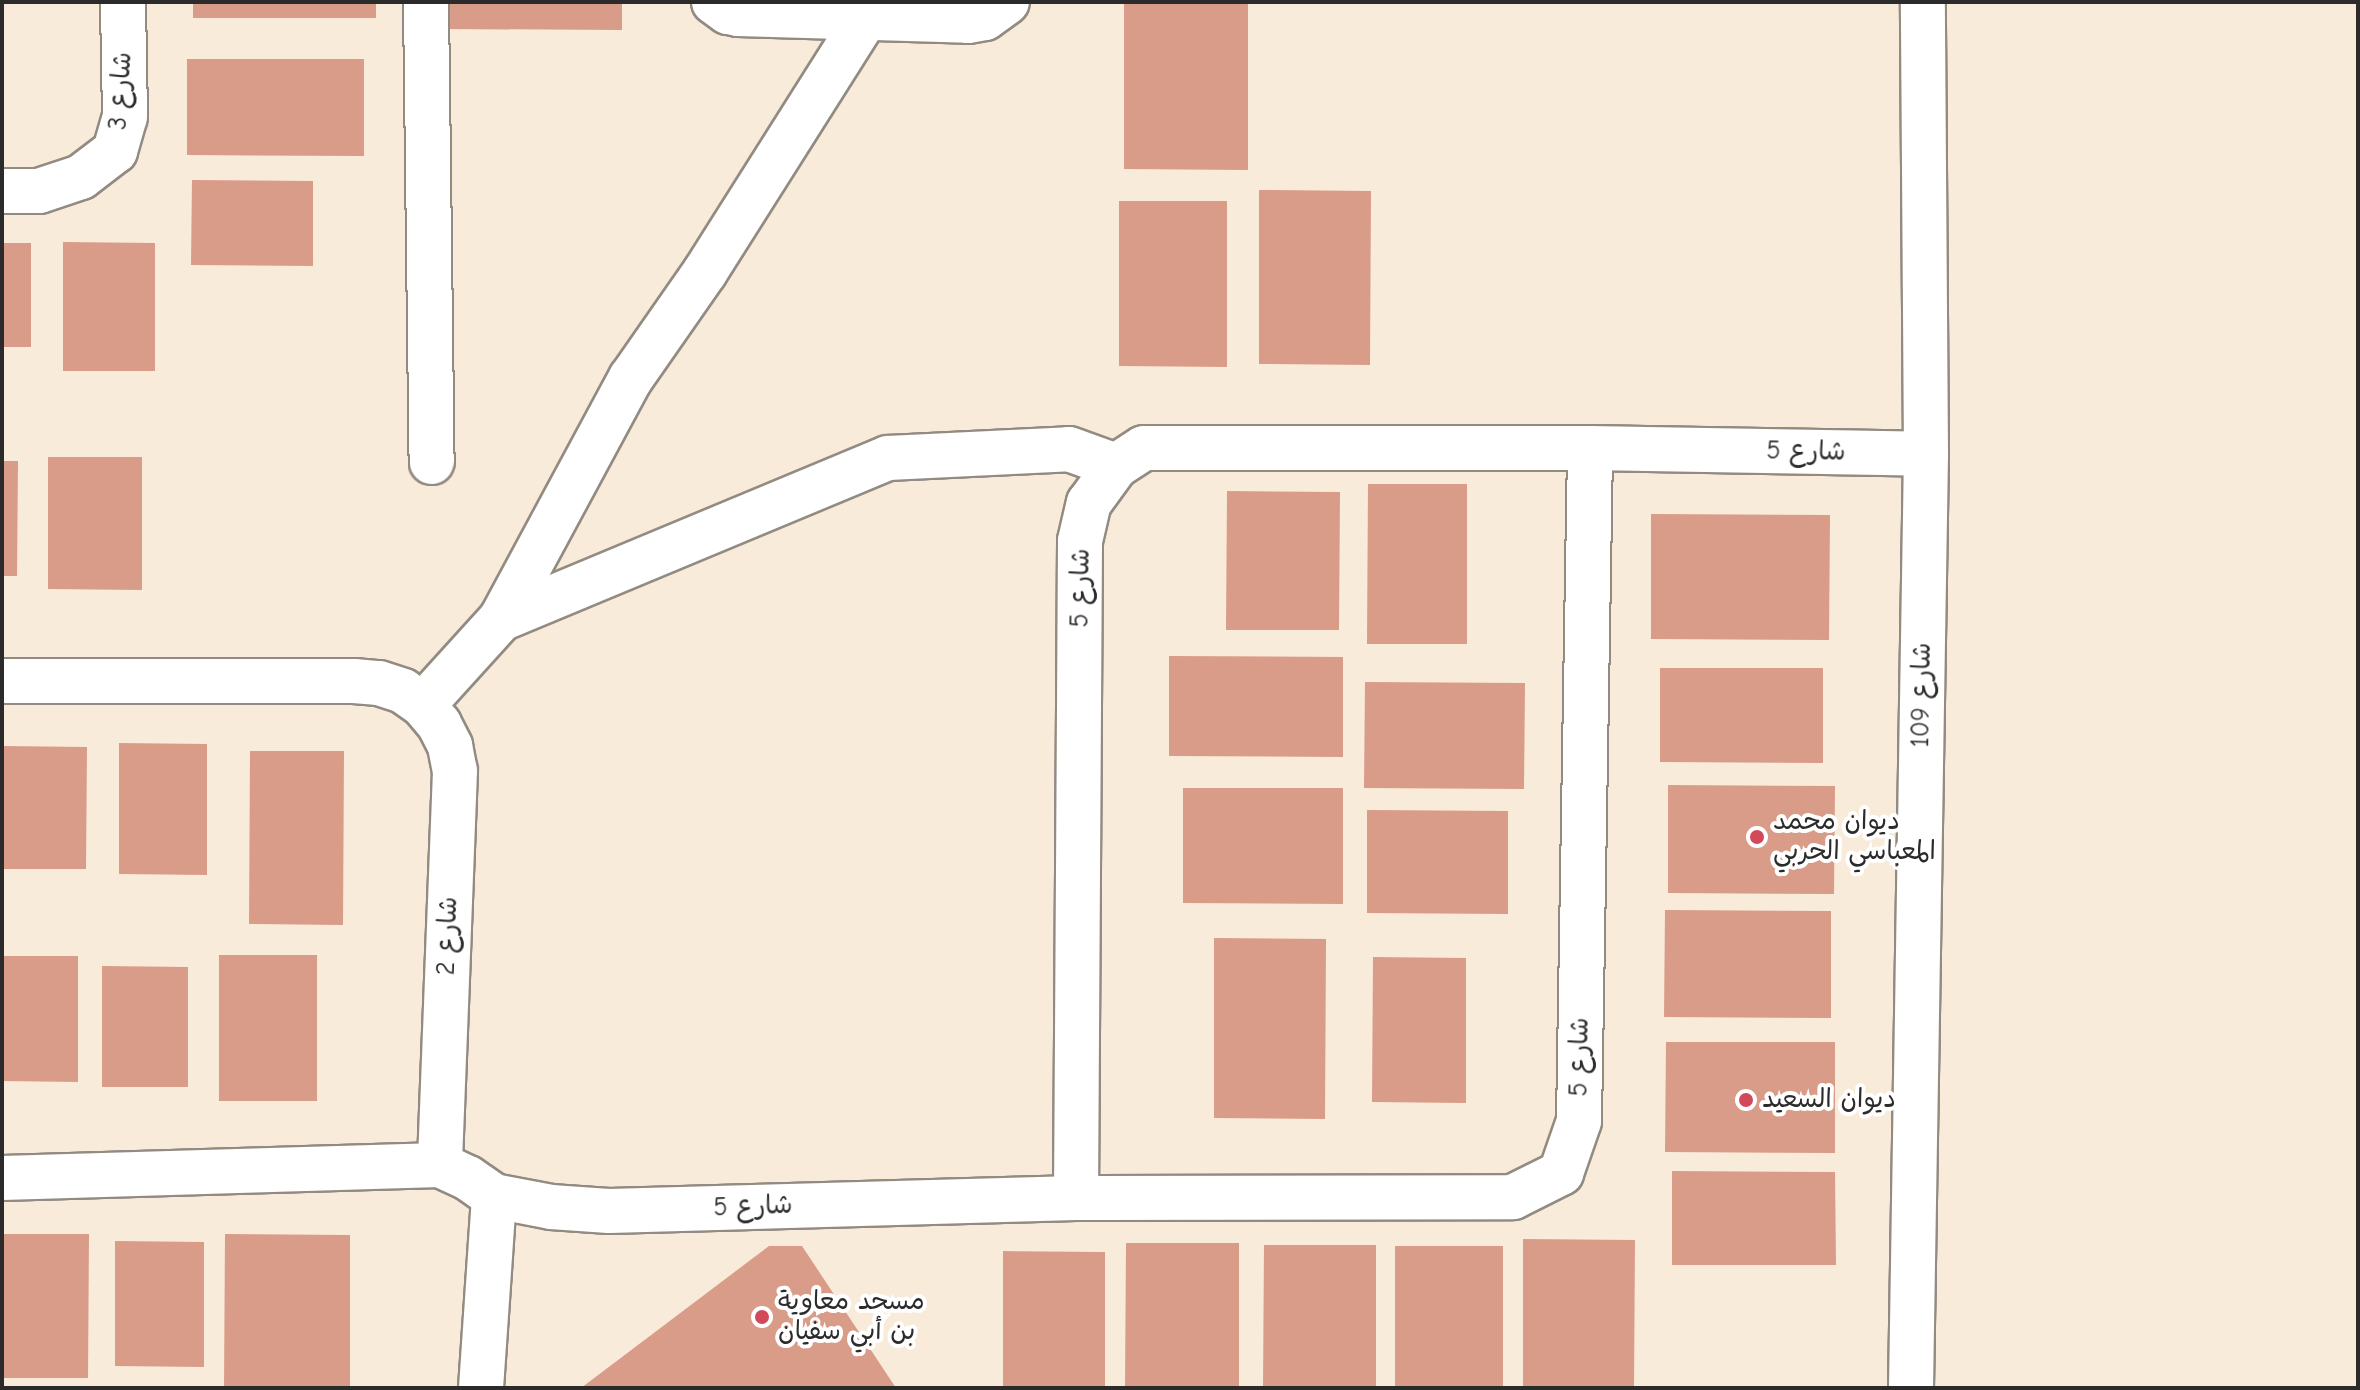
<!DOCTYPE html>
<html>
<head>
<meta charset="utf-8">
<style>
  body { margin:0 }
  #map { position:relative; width:2360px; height:1390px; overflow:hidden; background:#f9ebda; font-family:"Comic Neue","Playpen Sans Arabic",sans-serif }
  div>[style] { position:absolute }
  .building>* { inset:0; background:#d99c88 }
  .roads { filter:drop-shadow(2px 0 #928b82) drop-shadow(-2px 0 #928b82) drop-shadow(0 2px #928b82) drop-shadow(0 -2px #928b82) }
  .minor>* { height:44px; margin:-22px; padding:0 22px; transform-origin:22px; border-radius:22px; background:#fff }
  .dots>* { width:22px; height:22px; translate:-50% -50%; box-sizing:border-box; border:4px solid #fff; border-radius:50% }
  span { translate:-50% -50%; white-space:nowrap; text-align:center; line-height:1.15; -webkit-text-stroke:8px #fff; paint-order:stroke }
  .street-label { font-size:26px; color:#2b2b2b }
  .poi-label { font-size:26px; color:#2b2b2b }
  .left { translate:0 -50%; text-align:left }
  .frame { position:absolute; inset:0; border:4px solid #2b2b2b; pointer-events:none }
</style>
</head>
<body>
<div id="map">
  <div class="building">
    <i style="clip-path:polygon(193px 2px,376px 2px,376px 18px,193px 18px)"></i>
    <i style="clip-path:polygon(441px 2px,622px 2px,622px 30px,441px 29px)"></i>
    <i style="clip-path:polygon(1124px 2px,1248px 2px,1248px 170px,1124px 169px)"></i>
    <i style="clip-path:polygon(187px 59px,364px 59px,364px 156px,187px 155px)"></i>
    <i style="clip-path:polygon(192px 180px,313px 181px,313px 266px,191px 265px)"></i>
    <i style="clip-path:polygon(1259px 190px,1371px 191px,1370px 365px,1259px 364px)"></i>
    <i style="clip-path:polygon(1119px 201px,1227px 201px,1227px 367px,1119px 366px)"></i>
    <i style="clip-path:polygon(63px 242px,155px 243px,155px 371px,63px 371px)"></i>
    <i style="clip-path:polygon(2px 243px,31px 243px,31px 347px,2px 347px)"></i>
    <i style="clip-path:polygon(48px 457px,142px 457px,142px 590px,48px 589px)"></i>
    <i style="clip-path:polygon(2px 461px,18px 461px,17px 576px,2px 576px)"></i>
    <i style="clip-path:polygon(1368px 484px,1467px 484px,1467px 644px,1367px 644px)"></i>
    <i style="clip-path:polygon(1227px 491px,1340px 492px,1339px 630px,1226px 630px)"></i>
    <i style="clip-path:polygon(1651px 514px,1830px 515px,1829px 640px,1651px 639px)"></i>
    <i style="clip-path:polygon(1169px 656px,1343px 657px,1343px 757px,1169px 756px)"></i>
    <i style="clip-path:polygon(1660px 668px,1823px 668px,1823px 763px,1660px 762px)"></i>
    <i style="clip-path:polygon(1365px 682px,1525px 683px,1524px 789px,1364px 788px)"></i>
    <i style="clip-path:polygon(119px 743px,207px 744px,207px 875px,119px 874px)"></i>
    <i style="clip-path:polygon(2px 746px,87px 747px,86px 869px,2px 869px)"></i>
    <i style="clip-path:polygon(250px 751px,344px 751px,343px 925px,249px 924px)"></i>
    <i style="clip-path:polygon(1668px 785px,1835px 786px,1834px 894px,1668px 893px)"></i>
    <i style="clip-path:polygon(1183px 788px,1343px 788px,1343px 904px,1183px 903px)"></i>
    <i style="clip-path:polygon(1367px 810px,1508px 811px,1508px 914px,1367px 913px)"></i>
    <i style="clip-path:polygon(1665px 910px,1831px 911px,1831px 1018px,1664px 1017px)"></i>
    <i style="clip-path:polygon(1214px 938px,1326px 939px,1325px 1119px,1214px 1118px)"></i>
    <i style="clip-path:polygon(219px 955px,317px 955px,317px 1101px,219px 1101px)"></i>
    <i style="clip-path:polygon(2px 956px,78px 956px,78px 1082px,2px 1081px)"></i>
    <i style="clip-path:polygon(1373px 957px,1466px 958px,1466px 1103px,1372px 1102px)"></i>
    <i style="clip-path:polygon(102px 966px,188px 967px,188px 1087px,102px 1087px)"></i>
    <i style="clip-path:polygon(1666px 1042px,1835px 1042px,1835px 1153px,1665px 1152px)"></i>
    <i style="clip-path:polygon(1672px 1171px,1835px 1172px,1836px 1265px,1672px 1265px)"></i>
    <i style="clip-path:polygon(2px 1234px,89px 1234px,88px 1378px,2px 1378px)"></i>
    <i style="clip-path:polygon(225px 1234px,350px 1235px,350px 1388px,224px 1388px)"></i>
    <i style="clip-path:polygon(1523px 1239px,1635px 1240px,1634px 1388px,1523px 1388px)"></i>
    <i style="clip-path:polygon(115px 1241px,204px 1242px,204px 1367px,115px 1366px)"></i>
    <i style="clip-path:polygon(1126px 1243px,1239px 1243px,1239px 1388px,1125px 1388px)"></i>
    <i style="clip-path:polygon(1264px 1245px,1376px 1245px,1376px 1388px,1263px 1388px)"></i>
    <i style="clip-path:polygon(769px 1246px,802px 1246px,896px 1388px,581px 1388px)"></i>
    <i style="clip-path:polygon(1395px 1246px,1503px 1246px,1503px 1388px,1395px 1388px)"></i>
    <i style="clip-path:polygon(1003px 1251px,1105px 1252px,1105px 1388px,1003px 1388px)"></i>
  </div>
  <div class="roads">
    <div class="minor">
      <i style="left:426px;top:2px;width:460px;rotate:89.3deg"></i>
      <i style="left:714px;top:2px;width:17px;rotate:36deg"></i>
      <i style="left:728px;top:12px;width:10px;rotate:11deg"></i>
      <i style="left:738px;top:14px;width:230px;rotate:1.7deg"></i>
      <i style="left:968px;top:21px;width:17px;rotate:-10deg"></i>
      <i style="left:985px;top:18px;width:27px;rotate:-36deg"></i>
      <i style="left:2px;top:191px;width:37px"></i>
      <i style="left:39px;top:191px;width:44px;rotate:-18.4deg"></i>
      <i style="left:81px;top:177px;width:43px;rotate:-37.4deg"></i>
      <i style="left:115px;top:151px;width:35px;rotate:-74deg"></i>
      <i style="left:125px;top:117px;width:115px;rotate:-91deg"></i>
      <i style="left:501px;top:619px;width:419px;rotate:-22.6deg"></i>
      <i style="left:888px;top:458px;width:181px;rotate:-2.8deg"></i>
      <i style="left:1069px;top:449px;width:50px;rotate:19.9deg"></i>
      <i style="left:2px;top:681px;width:352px"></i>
      <i style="left:354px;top:681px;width:25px;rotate:5deg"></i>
      <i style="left:379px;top:683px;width:25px;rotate:18deg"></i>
      <i style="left:403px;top:691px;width:24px;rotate:35deg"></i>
      <i style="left:423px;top:705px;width:25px;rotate:50deg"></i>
      <i style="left:439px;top:724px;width:25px;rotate:63deg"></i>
      <i style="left:450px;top:746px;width:25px;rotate:79deg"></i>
      <i style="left:455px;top:771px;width:394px;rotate:92.2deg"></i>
      <i style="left:423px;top:705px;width:116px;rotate:-47.8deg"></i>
      <i style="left:501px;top:619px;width:274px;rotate:-61.7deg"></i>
      <i style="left:631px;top:378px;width:129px;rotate:-55.1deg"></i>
      <i style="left:705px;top:272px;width:302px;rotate:-57.7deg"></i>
      <i style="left:2px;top:1178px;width:438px;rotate:-1.7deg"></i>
      <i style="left:440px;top:1165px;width:31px;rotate:25deg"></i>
      <i style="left:468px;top:1178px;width:32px;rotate:35deg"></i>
      <i style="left:494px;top:1196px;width:58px;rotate:10.9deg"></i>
      <i style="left:551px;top:1207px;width:58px;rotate:3.9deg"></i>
      <i style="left:609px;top:1211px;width:467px;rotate:-1.6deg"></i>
      <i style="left:1076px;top:1198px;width:437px;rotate:-0.1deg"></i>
      <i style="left:1513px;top:1197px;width:54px;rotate:-26.6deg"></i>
      <i style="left:1561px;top:1173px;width:55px;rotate:-70.9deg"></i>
      <i style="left:1579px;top:1121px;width:673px;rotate:-89.06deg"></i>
      <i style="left:1076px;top:1198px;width:657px;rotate:-89.65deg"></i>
      <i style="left:1080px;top:541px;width:39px;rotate:-77deg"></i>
      <i style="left:1089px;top:503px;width:46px;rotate:-53.9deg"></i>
      <i style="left:1116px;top:466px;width:33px;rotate:-33deg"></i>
      <i style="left:1144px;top:448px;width:446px"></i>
      <i style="left:1590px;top:448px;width:336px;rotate:1deg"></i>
      <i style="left:481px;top:1388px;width:192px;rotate:-86.1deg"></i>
      <i style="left:1911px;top:1388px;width:934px;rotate:-89.08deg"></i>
      <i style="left:1926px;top:454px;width:452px;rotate:-90.4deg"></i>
    </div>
  </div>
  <div class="dots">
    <i style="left:1757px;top:837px;background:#d1495b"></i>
    <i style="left:1746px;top:1100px;background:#d1495b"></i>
    <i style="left:762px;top:1317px;background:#d1495b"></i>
  </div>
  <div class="street-label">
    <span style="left:121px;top:91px;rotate:-86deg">شارع 3</span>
    <span style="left:1806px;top:452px;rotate:1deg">شارع 5</span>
    <span style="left:1081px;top:588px;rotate:-89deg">شارع 5</span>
    <span style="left:1922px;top:695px;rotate:-89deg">شارع 109</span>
    <span style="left:448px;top:936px;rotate:-88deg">شارع 2</span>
    <span style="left:1580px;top:1057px;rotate:-89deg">شارع 5</span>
    <span style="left:753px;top:1207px;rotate:-2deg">شارع 5</span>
  </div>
  <div class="poi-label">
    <span class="left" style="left:1773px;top:837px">ديوان محمد<br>المعباسي الحربي</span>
    <span class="left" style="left:1762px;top:1100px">ديوان السعيد</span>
    <span class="left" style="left:778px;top:1317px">مسجد معاوية<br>بن أبي سفيان</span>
  </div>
  <div class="frame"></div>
</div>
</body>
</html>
